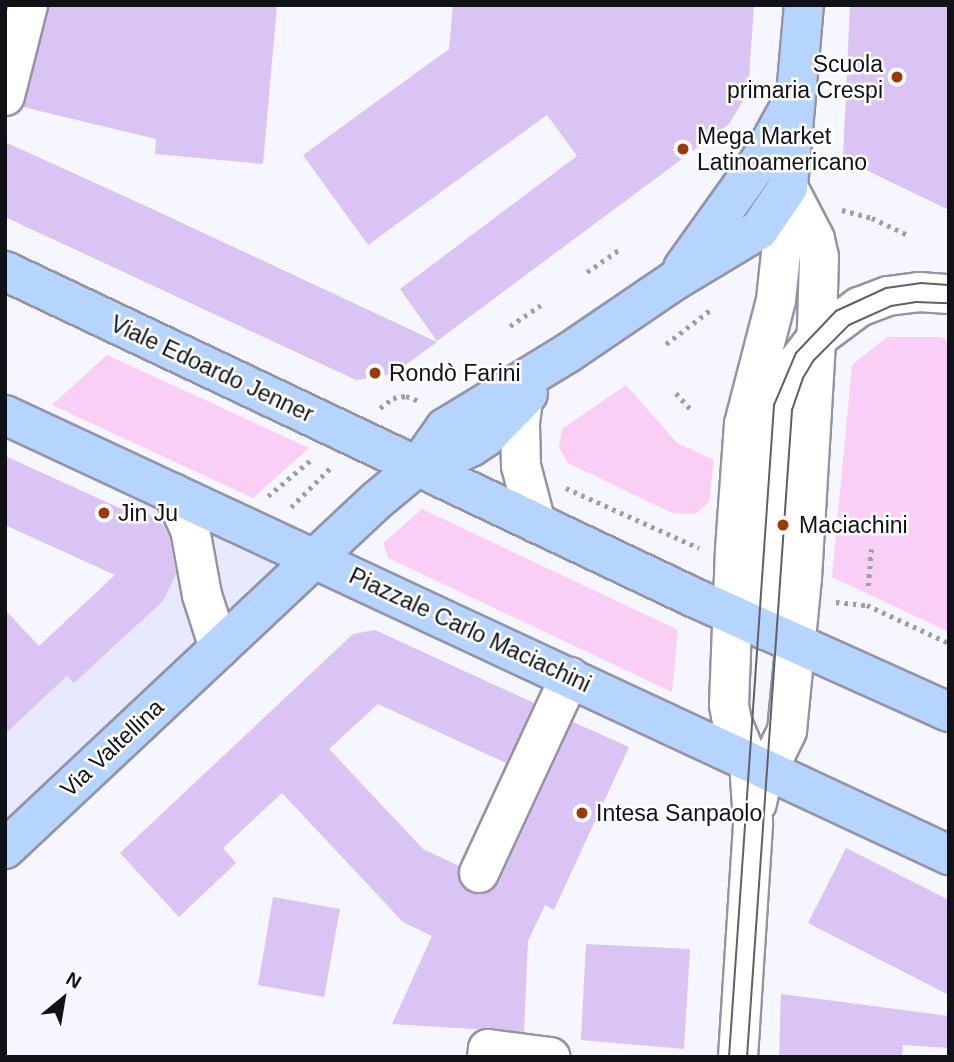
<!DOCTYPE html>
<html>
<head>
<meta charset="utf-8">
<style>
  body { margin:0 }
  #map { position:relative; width:954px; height:1062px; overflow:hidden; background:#f5f6fe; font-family:Arial,sans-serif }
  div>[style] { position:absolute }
  .built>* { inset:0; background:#e7eaff }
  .green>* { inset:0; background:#f9cff5 }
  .building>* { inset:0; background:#dac4f4 }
  .path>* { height:4.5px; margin-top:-2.25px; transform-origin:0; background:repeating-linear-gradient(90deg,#9e9fa6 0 3.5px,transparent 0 8.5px) }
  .roads { filter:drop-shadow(2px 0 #9394a6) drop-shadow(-2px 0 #9394a6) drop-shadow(0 2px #9394a6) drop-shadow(0 -2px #9394a6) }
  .minor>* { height:38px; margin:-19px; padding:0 19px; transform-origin:19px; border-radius:19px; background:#fff }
  .major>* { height:38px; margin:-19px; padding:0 19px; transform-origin:19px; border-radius:19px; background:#b5d4fe }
  .tram>* { height:2px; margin:-1px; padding:0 1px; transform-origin:1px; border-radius:1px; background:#606167 }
  .dots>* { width:19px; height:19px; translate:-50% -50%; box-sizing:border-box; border:4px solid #fff; border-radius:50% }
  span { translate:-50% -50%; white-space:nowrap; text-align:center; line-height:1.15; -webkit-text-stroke:5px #fff; paint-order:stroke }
  .poi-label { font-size:23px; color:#111218 }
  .right { translate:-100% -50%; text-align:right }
  .left { translate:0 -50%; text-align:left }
  .street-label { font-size:23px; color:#111218 }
  .frame { position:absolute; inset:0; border:7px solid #111218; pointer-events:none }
  .north { position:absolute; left:28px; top:964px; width:70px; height:70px; -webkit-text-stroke:5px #fff; paint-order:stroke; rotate:30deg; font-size:19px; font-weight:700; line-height:28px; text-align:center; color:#111218 }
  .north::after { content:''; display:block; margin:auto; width:24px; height:32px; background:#111218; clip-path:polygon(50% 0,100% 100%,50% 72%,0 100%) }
</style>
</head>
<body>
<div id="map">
  <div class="built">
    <i style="clip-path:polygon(134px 484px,311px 557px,5px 844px,5px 610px,39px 646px,115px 575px,124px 510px)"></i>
  </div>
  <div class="green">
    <i style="clip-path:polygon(887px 337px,941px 337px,949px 341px,949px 632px,832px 577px,852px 365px)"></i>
    <i style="clip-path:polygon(107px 355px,309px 448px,253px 498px,52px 405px)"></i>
    <i style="clip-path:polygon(626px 385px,677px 443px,714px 460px,709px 502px,695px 514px,672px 513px,568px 463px,559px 447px,562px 429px)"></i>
    <i style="clip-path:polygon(422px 509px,678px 630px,672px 692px,388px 558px,383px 543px)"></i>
  </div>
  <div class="building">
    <i style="clip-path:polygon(49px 5px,277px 5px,263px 164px,155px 154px,156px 139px,23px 107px)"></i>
    <i style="clip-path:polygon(453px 5px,754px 5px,748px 93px,729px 124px,437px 341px,400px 289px,577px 156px,547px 115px,368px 245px,303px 155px,449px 49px)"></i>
    <i style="clip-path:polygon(850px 5px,948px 5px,949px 210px,843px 159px)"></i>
    <i style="clip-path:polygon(5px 142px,150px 208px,437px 342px,393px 374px,356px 380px,143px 281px,5px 217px)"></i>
    <i style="clip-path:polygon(5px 456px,124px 510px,127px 503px,148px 513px,163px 525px,169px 536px,176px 574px,164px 600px,74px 683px,67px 676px,5px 734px,5px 610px,39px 646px,115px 575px,5px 525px)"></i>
    <i style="clip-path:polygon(375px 630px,534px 703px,506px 763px,378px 704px,329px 749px,423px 849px,459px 866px,461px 885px,470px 893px,480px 895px,491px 891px,499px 882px,573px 722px,629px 747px,554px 910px,545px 905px,528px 941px,524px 1032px,392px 1024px,432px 936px,403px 922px,282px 793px,223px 848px,236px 863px,179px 917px,120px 853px,353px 634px)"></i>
    <i style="clip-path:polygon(846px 848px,949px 900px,949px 995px,808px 923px)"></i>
    <i style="clip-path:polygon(273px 897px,340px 909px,324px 997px,258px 985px)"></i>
    <i style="clip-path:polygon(586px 944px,690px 949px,684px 1049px,581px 1040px)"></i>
    <i style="clip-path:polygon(781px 994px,949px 1016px,949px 1048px,903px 1045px,902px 1057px,779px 1057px)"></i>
  </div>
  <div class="path">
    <i style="left:842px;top:210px;width:31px;rotate:15deg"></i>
    <i style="left:872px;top:218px;width:42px;rotate:25.3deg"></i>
    <i style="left:587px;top:272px;width:39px;rotate:-35deg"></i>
    <i style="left:510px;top:326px;width:37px;rotate:-34deg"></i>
    <i style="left:666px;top:344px;width:59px;rotate:-37.5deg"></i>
    <i style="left:676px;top:393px;width:25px;rotate:48deg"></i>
    <i style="left:380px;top:408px;width:16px;rotate:-38deg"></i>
    <i style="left:393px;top:398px;width:13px;rotate:-9deg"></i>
    <i style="left:406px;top:396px;width:14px;rotate:21deg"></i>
    <i style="left:566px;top:488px;width:146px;rotate:24.3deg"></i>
    <i style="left:268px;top:496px;width:57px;rotate:-40.1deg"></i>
    <i style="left:291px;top:507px;width:58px;rotate:-45deg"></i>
    <i style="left:868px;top:586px;width:37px;rotate:-85deg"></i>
    <i style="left:836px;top:602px;width:31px;rotate:6deg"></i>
    <i style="left:867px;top:605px;width:90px;rotate:24.9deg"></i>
  </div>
  <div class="roads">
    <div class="minor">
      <i style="left:5px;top:96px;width:94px;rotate:-75.8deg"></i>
      <i style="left:523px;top:399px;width:26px;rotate:97deg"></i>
      <i style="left:520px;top:425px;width:41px;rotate:88.6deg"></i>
      <i style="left:521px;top:466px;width:59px;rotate:75.3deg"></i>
      <i style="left:173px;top:493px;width:40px;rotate:65deg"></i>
      <i style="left:190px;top:529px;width:67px;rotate:79.7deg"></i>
      <i style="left:202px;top:595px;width:56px;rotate:72.2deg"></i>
      <i style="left:765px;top:630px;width:218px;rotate:-86deg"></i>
      <i style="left:780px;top:413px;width:25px;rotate:-76deg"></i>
      <i style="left:786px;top:389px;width:28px;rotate:-67deg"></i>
      <i style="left:797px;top:363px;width:31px;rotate:-52deg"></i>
      <i style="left:816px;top:339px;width:54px;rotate:-36.7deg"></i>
      <i style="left:859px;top:307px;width:31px;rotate:-21deg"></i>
      <i style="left:888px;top:296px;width:31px;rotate:-7deg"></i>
      <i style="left:919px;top:292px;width:30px;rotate:4deg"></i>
      <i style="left:757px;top:803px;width:19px;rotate:-78deg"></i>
      <i style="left:761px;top:784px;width:59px;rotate:-63.9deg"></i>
      <i style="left:787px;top:731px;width:154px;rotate:-84.4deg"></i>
      <i style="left:802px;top:578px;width:250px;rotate:-86.6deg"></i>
      <i style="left:817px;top:328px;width:71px;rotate:-88.4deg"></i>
      <i style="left:819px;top:257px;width:18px;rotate:-103deg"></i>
      <i style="left:815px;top:239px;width:59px;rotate:-117.4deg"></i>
      <i style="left:479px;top:873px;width:216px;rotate:-65.1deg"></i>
      <i style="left:487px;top:1057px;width:8px;rotate:-83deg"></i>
      <i style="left:488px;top:1049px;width:63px;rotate:7.4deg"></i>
      <i style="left:738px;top:1057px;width:235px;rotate:-86.3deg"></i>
      <i style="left:753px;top:822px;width:60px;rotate:-93.8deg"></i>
      <i style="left:749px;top:762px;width:43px;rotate:-113deg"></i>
      <i style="left:732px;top:722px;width:17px;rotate:-100deg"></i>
      <i style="left:729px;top:705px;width:156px;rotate:-87.8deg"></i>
      <i style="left:735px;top:549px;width:125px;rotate:-85.9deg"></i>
      <i style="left:744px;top:424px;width:128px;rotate:-75.5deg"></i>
      <i style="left:776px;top:300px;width:114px;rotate:-83.9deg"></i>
    </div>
    <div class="major">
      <i style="left:683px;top:268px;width:134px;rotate:-54.4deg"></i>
      <i style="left:761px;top:159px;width:58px;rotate:-61.2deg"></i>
      <i style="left:5px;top:271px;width:764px;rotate:25.36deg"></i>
      <i style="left:695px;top:598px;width:278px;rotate:24.2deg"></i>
      <i style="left:5px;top:415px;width:1042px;rotate:24.99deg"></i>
      <i style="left:418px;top:466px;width:29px;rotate:-14deg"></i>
      <i style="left:446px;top:459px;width:28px;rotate:-26deg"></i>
      <i style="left:471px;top:447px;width:18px;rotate:-34deg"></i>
      <i style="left:486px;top:437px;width:60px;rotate:-45.7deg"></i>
      <i style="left:5px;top:849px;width:509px;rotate:-43.17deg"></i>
      <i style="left:376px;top:501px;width:55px;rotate:-39.8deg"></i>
      <i style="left:418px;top:466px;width:47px;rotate:-54.6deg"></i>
      <i style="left:445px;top:428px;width:144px;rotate:-31.4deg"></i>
      <i style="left:568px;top:353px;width:128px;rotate:-34.2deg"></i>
      <i style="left:674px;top:281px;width:99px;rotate:-31deg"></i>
      <i style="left:759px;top:230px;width:52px;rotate:-56deg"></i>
      <i style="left:788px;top:187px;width:183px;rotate:-85deg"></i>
    </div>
  </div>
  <div class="tram">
    <i style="left:729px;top:1057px;width:654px;rotate:-86.05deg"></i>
    <i style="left:774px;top:405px;width:56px;rotate:-67.1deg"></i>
    <i style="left:796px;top:353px;width:58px;rotate:-46.4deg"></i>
    <i style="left:836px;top:311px;width:55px;rotate:-24.7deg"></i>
    <i style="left:886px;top:288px;width:34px;rotate:-8deg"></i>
    <i style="left:920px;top:283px;width:29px;rotate:4deg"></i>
    <i style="left:747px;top:1057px;width:649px;rotate:-86.02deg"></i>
    <i style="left:792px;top:410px;width:34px;rotate:-71deg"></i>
    <i style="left:803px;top:378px;width:21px;rotate:-59deg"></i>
    <i style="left:814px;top:360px;width:49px;rotate:-45deg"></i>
    <i style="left:849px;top:325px;width:46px;rotate:-24.3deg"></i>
    <i style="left:891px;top:306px;width:24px;rotate:-9deg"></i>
    <i style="left:915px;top:302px;width:34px;rotate:2deg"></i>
  </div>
  <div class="dots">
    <i style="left:897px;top:77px;background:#9e3a01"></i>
    <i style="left:683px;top:149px;background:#9e3a01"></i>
    <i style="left:375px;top:373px;background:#9e3a01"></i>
    <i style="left:104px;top:513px;background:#9e3a01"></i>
    <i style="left:783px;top:525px;background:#9e3a01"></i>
    <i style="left:582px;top:813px;background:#9e3a01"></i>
  </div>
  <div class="poi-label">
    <span class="right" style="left:883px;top:77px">Scuola<br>primaria Crespi</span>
    <span class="left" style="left:697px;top:149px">Mega Market<br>Latinoamericano</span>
    <span class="left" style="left:389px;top:373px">Rondò Farini</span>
    <span class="left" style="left:118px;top:513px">Jin Ju</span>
    <span class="left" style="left:799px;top:525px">Maciachini</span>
    <span class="left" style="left:596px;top:813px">Intesa Sanpaolo</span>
  </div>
  <div class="street-label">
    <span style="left:212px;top:369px;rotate:25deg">Viale Edoardo Jenner</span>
    <span style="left:470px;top:630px;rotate:25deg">Piazzale Carlo Maciachini</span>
    <span style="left:112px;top:748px;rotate:-43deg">Via Valtellina</span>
  </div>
  <div class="frame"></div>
  <div class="north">N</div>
</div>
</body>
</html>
